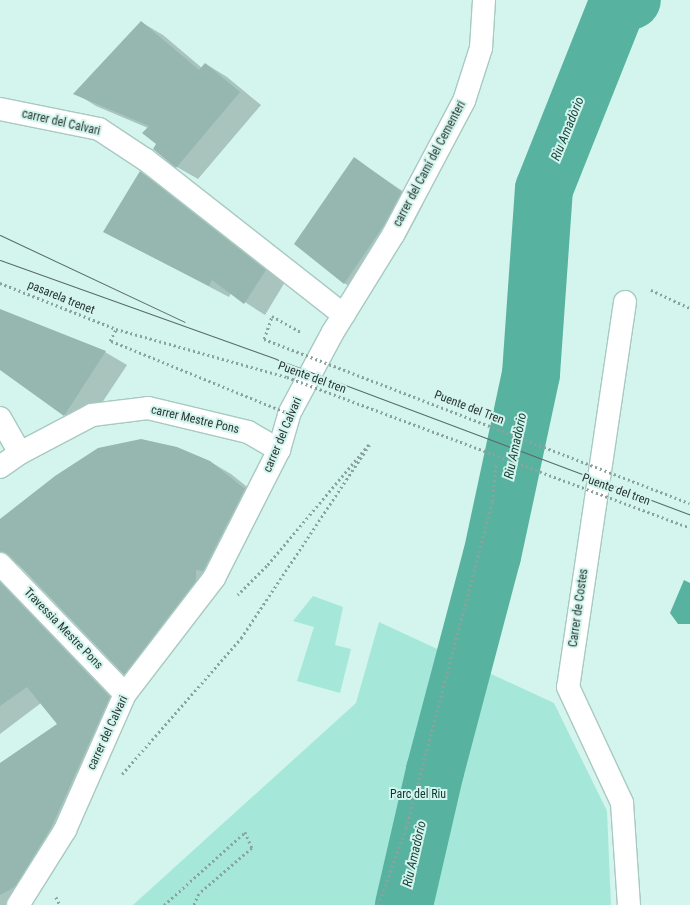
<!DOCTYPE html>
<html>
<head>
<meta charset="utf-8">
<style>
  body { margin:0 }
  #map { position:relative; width:690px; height:905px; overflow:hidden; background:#d3f5ed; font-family:"Roboto Condensed",sans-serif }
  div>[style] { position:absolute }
  .green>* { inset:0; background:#a5e8d9 }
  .water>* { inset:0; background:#58b2a0 }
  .shadow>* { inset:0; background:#0003 }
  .river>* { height:58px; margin:-29px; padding:0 29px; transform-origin:29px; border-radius:29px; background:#58b2a0 }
  .building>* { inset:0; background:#96b7af }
  .path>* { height:2.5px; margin-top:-1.25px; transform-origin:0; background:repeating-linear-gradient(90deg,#8aa39d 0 2px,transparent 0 5px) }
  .roads { filter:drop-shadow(1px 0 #a8c9c1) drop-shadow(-1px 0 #a8c9c1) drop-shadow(0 1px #a8c9c1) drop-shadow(0 -1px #a8c9c1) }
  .street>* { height:22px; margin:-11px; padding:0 11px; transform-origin:11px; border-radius:11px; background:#fff }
  .tram>* { height:1px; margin:-0.5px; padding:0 0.5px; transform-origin:0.5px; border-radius:0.5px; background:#586b67 }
  .path-bridge>* { height:2.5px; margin-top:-1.25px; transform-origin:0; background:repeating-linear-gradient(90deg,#8aa39d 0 2px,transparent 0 5px) }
  span { translate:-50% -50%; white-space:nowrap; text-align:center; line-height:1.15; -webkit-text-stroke:4px #d3f5ed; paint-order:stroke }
  .street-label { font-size:12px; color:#293633 }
  .park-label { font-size:12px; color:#0d3831 }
  .water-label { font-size:13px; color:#1d463f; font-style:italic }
</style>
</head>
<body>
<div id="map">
  <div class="green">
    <i style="clip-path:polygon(313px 596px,343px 607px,335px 645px,351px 649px,340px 693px,297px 681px,314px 627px,293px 621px)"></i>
    <i style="clip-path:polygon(379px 622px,554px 703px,607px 811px,611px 905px,133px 905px,356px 703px)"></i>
  </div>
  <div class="water">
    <i style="clip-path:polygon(684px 580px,690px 583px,690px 624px,678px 624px,670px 613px)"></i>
  </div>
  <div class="shadow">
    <i style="clip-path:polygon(141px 22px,163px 35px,202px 68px,206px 64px,227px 77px,261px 105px,198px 179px,177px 167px,157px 144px,148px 128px,96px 106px,75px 93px)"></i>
    <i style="clip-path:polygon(354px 158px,423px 205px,406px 237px,366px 296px,344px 283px)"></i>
    <i style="clip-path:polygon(140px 172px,160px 184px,285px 282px,265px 315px,231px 293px,229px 297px,105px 232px)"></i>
    <i style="clip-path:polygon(0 310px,105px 352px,127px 365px,86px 427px,65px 415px,0 368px)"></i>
    <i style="clip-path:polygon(209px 461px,231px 474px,266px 502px,225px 583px,217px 582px,217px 593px,145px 686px,125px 674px,18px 564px,9px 572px,12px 586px,131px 709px,76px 833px,36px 898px,24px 905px,0 905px,0 764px,59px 724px,41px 703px,0 734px,0 519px)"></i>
  </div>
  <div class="river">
    <i style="left:404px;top:905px;width:138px;rotate:-77deg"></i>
    <i style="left:435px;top:771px;width:222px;rotate:-75.2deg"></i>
    <i style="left:492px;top:556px;width:186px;rotate:-77.9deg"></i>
    <i style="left:531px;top:374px;width:185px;rotate:-86deg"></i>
    <i style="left:544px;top:189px;width:197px;rotate:-68.3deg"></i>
    <i style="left:617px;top:6px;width:16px;rotate:-22deg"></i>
  </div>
  <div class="building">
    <i style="clip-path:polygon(141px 21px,199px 70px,205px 63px,240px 92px,176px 168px,153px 149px,156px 144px,142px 133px,149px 126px,73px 94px)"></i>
    <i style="clip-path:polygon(354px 157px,402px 192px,384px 225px,344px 284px,294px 244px)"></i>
    <i style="clip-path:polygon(140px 171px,266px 270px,244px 304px,212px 280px,209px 286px,103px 232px)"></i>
    <i style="clip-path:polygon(0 309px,106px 351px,64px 416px,0 370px)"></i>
    <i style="clip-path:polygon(141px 439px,177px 447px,210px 461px,245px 489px,203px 571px,196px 570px,196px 581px,124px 675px,9px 555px,0 552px,0 519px,55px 476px,98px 448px)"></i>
    <i style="clip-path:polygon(0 582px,110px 697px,51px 828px,15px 887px,0 895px,0 763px,57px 724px,27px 687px,0 706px)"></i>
  </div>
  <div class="path">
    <i style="left:0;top:283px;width:125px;rotate:21.6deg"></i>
    <i style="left:651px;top:290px;width:43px;rotate:24.8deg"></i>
    <i style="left:264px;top:339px;width:24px;rotate:-71deg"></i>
    <i style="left:272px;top:316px;width:33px;rotate:29deg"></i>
    <i style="left:122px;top:774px;width:181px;rotate:-48.8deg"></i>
    <i style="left:241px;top:638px;width:232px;rotate:-56.4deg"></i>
    <i style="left:369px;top:445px;width:158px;rotate:130.1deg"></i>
    <i style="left:267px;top:566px;width:41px;rotate:135deg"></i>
    <i style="left:56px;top:897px;width:9px;rotate:63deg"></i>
    <i style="left:164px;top:905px;width:109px;rotate:-42deg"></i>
    <i style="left:245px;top:832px;width:17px;rotate:66deg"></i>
    <i style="left:252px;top:848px;width:70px;rotate:139deg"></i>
    <i style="left:199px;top:894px;width:12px;rotate:114deg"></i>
    <i style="left:378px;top:905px;width:82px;rotate:-70deg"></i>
    <i style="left:406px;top:828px;width:337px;rotate:-75.2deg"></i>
    <i style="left:492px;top:502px;width:38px;rotate:-84deg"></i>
  </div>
  <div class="roads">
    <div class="street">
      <i style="left:0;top:109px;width:101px;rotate:11.4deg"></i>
      <i style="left:99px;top:129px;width:56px;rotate:33.4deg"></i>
      <i style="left:146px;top:160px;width:251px;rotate:38.1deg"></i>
      <i style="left:625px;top:302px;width:389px;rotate:98.4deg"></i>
      <i style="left:568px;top:687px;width:128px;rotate:65deg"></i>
      <i style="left:622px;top:803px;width:102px;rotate:86.1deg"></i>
      <i style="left:0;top:418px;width:40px;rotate:60.3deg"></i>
      <i style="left:0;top:467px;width:24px;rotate:-35deg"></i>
      <i style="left:20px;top:453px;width:81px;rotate:-27.8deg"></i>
      <i style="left:92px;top:415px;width:56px;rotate:-7.1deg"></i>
      <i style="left:148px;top:408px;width:103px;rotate:13.5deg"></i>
      <i style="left:248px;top:432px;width:36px;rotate:30deg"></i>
      <i style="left:0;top:564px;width:180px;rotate:46.1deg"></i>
      <i style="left:18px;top:905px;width:89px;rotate:-57.9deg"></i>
      <i style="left:65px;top:830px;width:149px;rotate:-66.2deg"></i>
      <i style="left:125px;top:694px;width:146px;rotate:-52.5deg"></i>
      <i style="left:214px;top:578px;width:144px;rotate:-63.1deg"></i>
      <i style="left:279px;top:450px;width:37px;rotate:-74deg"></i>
      <i style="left:289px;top:414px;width:93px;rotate:-61.8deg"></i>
      <i style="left:333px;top:332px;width:114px;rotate:-58.3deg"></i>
      <i style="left:393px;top:235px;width:152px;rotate:-62.1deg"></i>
      <i style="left:464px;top:101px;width:56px;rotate:-72.2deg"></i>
      <i style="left:481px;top:48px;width:48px;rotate:-86.4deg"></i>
    </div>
  </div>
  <div class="tram">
    <i style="left:0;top:235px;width:204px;rotate:25.2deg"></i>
    <i style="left:0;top:260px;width:293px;rotate:19.7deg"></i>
    <i style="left:276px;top:359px;width:442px;rotate:20.6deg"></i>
  </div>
  <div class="path-bridge">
    <i style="left:264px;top:339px;width:456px;rotate:21.1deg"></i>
    <i style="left:289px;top:414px;width:193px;rotate:-157.8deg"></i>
    <i style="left:110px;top:341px;width:13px;rotate:-63deg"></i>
    <i style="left:116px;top:329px;width:178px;rotate:15.7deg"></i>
    <i style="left:287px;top:377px;width:430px;rotate:20.5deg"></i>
  </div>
  <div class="street-label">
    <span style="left:61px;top:123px;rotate:13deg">carrer del Calvari</span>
    <span style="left:430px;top:164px;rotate:-62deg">carrer del Camí del Cementeri</span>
    <span style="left:61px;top:298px;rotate:22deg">pasarela trenet</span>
    <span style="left:312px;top:378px;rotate:20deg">Puente del tren</span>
    <span style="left:469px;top:408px;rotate:21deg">Puente del Tren</span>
    <span style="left:195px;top:420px;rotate:13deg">carrer Mestre Pons</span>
    <span style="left:283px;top:435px;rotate:-67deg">carrer del Calvari</span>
    <span style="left:616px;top:490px;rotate:20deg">Puente del tren</span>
    <span style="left:579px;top:608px;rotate:-82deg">Carrer de Costes</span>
    <span style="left:63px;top:629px;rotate:46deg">Travessia Mestre Pons</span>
    <span style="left:108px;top:733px;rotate:-65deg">carrer del Calvari</span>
  </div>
  <div class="park-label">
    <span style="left:418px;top:795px">Parc del Riu</span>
  </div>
  <div class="water-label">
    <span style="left:568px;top:129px;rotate:-68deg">Riu Amadòrio</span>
    <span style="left:516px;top:446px;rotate:-78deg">Riu Amadòrio</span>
    <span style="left:415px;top:854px;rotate:-77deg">Riu Amadòrio</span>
  </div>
</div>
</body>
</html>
